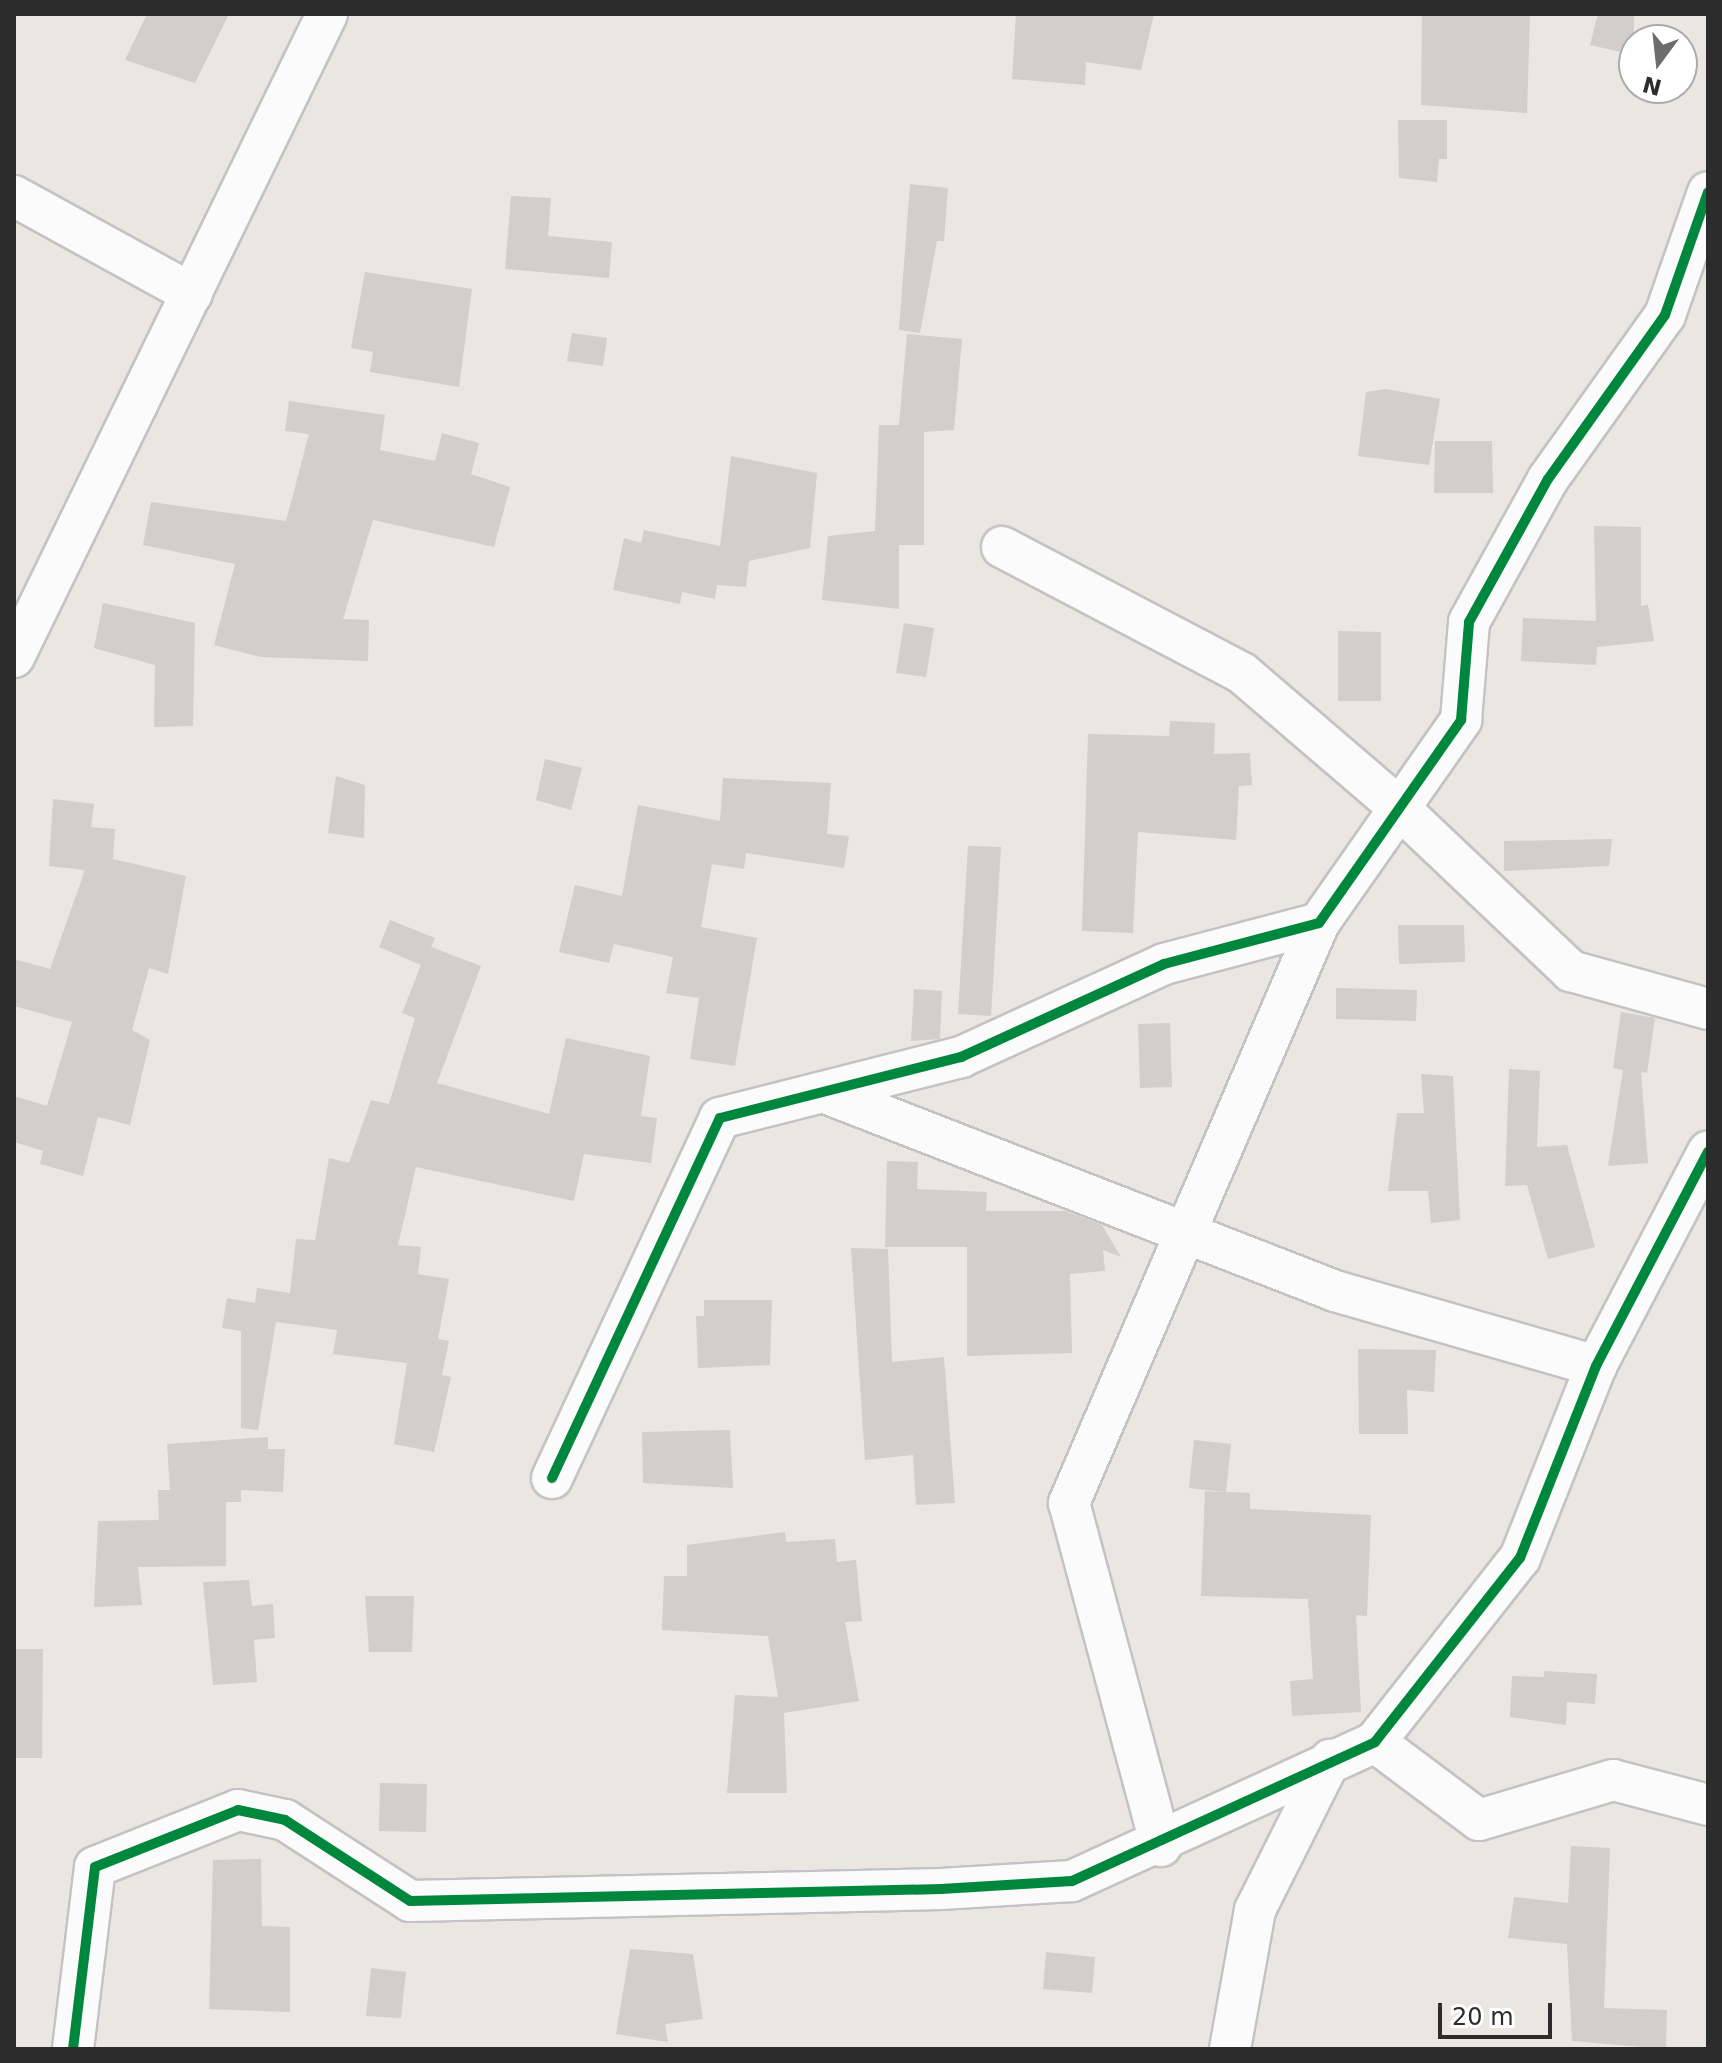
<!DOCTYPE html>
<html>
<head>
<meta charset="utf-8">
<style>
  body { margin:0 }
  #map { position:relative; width:1722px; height:2063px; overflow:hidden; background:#eae6e2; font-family:"DejaVu Sans",sans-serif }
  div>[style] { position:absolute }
  .building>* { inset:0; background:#d1cecb }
  .roads { filter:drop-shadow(2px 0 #c3c3c3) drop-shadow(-2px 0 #c3c3c3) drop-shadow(0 2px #c3c3c3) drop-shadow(0 -2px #c3c3c3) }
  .street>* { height:40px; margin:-20px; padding:0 20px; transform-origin:20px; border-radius:20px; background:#fcfbfb }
  .cycleway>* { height:10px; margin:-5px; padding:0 5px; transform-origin:5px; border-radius:5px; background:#00873e }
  span { translate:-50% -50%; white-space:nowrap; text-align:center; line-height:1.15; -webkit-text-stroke:6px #fff; paint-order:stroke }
  .frame { position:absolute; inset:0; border:16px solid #2c2c2c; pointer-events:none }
  .north { position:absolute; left:1618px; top:24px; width:80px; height:80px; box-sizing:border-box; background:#fff; border:2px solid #ababab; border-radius:50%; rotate:195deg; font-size:22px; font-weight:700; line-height:32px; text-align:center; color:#2c2c2c }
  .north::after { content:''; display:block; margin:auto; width:28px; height:36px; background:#6e6d6c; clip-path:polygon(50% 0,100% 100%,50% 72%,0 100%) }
  .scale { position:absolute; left:1438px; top:2003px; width:114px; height:36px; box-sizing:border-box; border:4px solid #2c2c2c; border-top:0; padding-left:10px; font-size:24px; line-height:28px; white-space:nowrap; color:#2c2c2c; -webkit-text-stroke:6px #fff; paint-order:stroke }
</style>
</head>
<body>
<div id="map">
  <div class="building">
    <i style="clip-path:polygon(147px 14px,229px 14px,195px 83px,125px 60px)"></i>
    <i style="clip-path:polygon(1016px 14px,1154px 14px,1141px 70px,1086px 62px,1085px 85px,1012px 79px)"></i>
    <i style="clip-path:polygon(1422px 14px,1530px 14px,1527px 113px,1421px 105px)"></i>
    <i style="clip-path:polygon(1598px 14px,1634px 14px,1634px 55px,1590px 45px)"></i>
    <i style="clip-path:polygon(1398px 120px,1447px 120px,1447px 159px,1439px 159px,1437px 182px,1399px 178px)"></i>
    <i style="clip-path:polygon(910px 184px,948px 188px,944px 241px,937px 241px,920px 333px,899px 330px)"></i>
    <i style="clip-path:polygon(511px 196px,551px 198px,548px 236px,612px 242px,609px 278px,505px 269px)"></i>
    <i style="clip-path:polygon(365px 272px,472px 289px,459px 387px,370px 372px,373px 352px,351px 348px)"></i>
    <i style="clip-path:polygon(572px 333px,607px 338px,603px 366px,567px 361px)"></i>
    <i style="clip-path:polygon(907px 334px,962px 339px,954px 430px,924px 432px,924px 545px,899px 545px,899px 609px,822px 600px,828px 536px,875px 531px,879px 425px,899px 425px)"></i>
    <i style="clip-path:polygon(1386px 389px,1440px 399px,1429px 465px,1358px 456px,1366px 392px)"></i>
    <i style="clip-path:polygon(289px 401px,385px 415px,380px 450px,435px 461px,442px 433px,479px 443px,471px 474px,510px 487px,494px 547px,373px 520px,343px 619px,369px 620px,368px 661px,261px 657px,214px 645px,235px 564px,143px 545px,151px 502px,286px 521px,309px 434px,285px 431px)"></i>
    <i style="clip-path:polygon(1435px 441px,1492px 441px,1493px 493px,1434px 493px)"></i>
    <i style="clip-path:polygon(731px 456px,817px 473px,810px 548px,749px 561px,746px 587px,717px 585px,715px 599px,682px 592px,680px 604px,613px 590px,624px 538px,641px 543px,644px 530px,720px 546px)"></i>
    <i style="clip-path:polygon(1594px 526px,1641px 527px,1641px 606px,1648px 605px,1654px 641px,1597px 647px,1596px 665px,1521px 661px,1523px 618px,1596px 621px)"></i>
    <i style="clip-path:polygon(103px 603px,195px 623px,193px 726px,154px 727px,155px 665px,94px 648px)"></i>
    <i style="clip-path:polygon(904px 623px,934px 628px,926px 677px,896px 673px)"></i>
    <i style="clip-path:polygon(1338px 631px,1381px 632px,1381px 701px,1338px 701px)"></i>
    <i style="clip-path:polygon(1170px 721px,1215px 723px,1214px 754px,1250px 753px,1252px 785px,1239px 786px,1236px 840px,1138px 832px,1133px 933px,1082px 931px,1088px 734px,1169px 736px)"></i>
    <i style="clip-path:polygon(545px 759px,582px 768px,571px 810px,536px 800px)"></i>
    <i style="clip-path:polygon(336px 776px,365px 785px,364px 838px,328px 833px)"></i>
    <i style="clip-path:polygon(723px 778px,831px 783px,827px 834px,849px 836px,844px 868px,746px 853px,744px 869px,712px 864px,701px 927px,757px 938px,735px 1066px,690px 1059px,699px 998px,666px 993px,673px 957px,614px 944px,609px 963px,559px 952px,575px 885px,622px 896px,638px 805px,720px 821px)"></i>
    <i style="clip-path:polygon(53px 799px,94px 804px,91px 827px,115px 829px,113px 859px,186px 876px,168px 974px,149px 968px,132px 1030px,150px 1040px,130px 1125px,98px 1117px,83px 1176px,40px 1164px,43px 1151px,14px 1142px,14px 1096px,47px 1106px,72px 1022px,14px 1006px,14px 959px,50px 969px,85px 870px,49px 866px)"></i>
    <i style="clip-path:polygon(1612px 839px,1609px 866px,1504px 871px,1504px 841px)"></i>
    <i style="clip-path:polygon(968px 846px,1001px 847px,991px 1016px,958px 1014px)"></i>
    <i style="clip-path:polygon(390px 920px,435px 938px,431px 947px,481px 966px,437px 1083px,549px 1114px,566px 1038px,650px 1056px,641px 1116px,657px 1118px,651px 1163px,584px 1154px,574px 1201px,416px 1167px,398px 1245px,421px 1247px,418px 1274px,449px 1279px,438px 1339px,449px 1341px,442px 1375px,451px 1377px,434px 1452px,394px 1444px,407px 1363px,333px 1354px,337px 1330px,276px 1322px,258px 1430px,241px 1428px,241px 1331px,222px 1328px,227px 1298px,255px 1303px,257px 1288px,290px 1293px,296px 1239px,315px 1240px,329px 1158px,349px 1163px,371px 1100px,389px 1104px,415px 1018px,402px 1013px,421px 965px,379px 947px)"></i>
    <i style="clip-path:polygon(1398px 925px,1464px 925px,1465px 962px,1399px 964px)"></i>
    <i style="clip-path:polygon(1336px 988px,1417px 990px,1416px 1021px,1336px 1019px)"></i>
    <i style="clip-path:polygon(914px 989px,942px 991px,940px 1039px,911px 1041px)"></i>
    <i style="clip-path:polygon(1621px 1012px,1655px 1018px,1647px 1073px,1641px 1072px,1648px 1163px,1608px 1166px,1623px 1070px,1613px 1068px)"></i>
    <i style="clip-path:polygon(1170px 1023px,1172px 1087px,1140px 1088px,1138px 1024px)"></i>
    <i style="clip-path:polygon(1509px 1069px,1540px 1071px,1537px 1147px,1567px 1145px,1595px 1247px,1548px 1259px,1527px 1185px,1505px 1186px)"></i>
    <i style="clip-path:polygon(1421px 1074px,1453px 1076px,1460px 1220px,1431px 1223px,1428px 1191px,1388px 1191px,1397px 1113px,1424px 1113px)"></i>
    <i style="clip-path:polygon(887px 1161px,918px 1162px,917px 1189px,987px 1192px,986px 1211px,1065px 1211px,1102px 1225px,1121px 1257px,1103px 1250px,1105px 1271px,1070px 1274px,1072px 1353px,967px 1356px,967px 1247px,885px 1247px)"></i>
    <i style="clip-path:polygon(851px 1248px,888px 1249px,892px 1362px,944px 1357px,955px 1503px,916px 1505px,913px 1455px,865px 1460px)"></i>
    <i style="clip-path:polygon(704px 1300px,772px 1300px,770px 1365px,698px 1368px,696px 1316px,704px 1316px)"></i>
    <i style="clip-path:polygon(1358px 1349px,1436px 1350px,1434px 1392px,1407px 1390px,1408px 1434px,1359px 1434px)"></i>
    <i style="clip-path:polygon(730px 1430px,733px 1488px,643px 1483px,642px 1432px)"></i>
    <i style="clip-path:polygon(268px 1437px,268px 1449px,285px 1449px,283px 1492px,241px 1490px,241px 1502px,226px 1502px,226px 1566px,138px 1567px,142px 1605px,94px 1607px,98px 1521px,159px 1520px,158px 1490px,170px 1490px,167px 1444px)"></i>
    <i style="clip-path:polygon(1194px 1440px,1231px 1444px,1226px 1492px,1189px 1488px)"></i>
    <i style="clip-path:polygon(1205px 1491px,1250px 1493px,1250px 1509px,1371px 1515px,1367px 1616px,1356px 1615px,1361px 1712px,1292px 1716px,1290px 1681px,1313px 1679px,1308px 1599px,1201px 1596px)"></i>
    <i style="clip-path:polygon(785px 1532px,786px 1542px,835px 1539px,837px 1562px,856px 1560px,862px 1621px,845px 1622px,859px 1701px,784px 1713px,787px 1793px,727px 1793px,735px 1695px,778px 1697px,768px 1636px,662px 1630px,664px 1576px,687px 1576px,687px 1545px)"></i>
    <i style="clip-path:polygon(249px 1580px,252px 1606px,273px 1604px,275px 1638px,254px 1640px,257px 1682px,213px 1685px,203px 1582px)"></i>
    <i style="clip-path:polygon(365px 1596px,414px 1596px,412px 1652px,369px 1652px)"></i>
    <i style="clip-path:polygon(14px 1649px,43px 1649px,42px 1758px,14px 1758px)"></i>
    <i style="clip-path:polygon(1544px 1671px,1597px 1674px,1595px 1704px,1567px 1702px,1566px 1725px,1510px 1717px,1512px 1676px,1544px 1677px)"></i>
    <i style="clip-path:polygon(380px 1783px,427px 1784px,426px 1832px,379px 1831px)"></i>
    <i style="clip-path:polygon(1571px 1846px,1610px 1848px,1604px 2008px,1667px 2010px,1666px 2049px,1572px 2041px,1567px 1944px,1508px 1938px,1514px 1897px,1568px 1903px)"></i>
    <i style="clip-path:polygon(261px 1859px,262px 1926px,290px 1927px,290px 2012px,209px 2009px,213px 1860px)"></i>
    <i style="clip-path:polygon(630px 1949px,693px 1954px,703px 2019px,665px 2024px,668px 2042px,616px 2034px)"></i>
    <i style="clip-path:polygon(1046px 1952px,1095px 1957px,1092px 1993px,1043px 1989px)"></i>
    <i style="clip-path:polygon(371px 1968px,406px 1972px,401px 2018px,366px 2016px)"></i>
  </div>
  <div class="roads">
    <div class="street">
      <i style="left:14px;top:196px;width:203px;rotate:28.8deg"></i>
      <i style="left:1002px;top:547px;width:271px;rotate:27.7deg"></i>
      <i style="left:1242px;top:673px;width:204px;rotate:40.6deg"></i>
      <i style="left:1397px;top:806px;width:240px;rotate:43.5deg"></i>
      <i style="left:1571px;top:971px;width:142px;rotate:15.5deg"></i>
      <i style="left:14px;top:657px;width:715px;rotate:-64.04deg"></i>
      <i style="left:828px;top:1094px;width:544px;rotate:21.23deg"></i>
      <i style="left:1335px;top:1291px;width:272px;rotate:16deg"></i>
      <i style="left:552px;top:1478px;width:397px;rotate:-65deg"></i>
      <i style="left:720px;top:1118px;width:249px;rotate:-14.2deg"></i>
      <i style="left:961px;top:1057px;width:223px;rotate:-24.6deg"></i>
      <i style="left:1164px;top:964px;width:160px;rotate:-14.8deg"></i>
      <i style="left:1319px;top:923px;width:248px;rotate:-55deg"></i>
      <i style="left:1461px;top:720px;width:98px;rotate:-85.3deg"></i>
      <i style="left:1469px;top:622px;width:163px;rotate:-61.1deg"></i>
      <i style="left:1548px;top:479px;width:201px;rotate:-54.5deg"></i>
      <i style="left:1665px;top:315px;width:130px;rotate:-70.7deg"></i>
      <i style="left:1375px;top:1742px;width:130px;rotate:36.9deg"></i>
      <i style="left:1479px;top:1820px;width:140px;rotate:-16.6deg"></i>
      <i style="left:1613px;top:1780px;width:98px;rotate:14.7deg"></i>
      <i style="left:1161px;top:1846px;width:355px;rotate:-105deg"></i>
      <i style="left:1069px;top:1503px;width:632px;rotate:-66.68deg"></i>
      <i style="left:73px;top:2049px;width:183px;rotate:-83.1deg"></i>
      <i style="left:95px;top:1867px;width:154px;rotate:-21.7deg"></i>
      <i style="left:238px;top:1810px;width:48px;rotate:12deg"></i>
      <i style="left:285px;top:1820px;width:149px;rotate:32.9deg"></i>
      <i style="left:410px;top:1901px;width:531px;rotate:-1.29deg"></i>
      <i style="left:941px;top:1889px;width:131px;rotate:-3.5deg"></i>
      <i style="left:1072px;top:1881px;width:333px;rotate:-24.6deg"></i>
      <i style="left:1375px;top:1742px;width:234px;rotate:-51.8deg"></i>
      <i style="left:1520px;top:1558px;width:206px;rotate:-68.4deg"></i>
      <i style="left:1596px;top:1366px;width:242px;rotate:-62.4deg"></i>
      <i style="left:1230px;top:2049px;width:141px;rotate:-79.8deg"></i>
      <i style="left:1255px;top:1910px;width:168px;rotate:-63.4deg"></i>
    </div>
  </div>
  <div class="cycleway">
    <i style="left:552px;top:1478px;width:397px;rotate:-65deg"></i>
    <i style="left:720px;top:1118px;width:249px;rotate:-14.2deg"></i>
    <i style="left:961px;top:1057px;width:223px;rotate:-24.6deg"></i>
    <i style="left:1164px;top:964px;width:160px;rotate:-14.8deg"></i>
    <i style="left:1319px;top:923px;width:248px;rotate:-55deg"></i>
    <i style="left:1461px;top:720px;width:98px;rotate:-85.3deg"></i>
    <i style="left:1469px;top:622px;width:163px;rotate:-61.1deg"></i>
    <i style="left:1548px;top:479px;width:201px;rotate:-54.5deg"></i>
    <i style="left:1665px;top:315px;width:130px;rotate:-70.7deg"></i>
    <i style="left:73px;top:2049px;width:183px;rotate:-83.1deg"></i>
    <i style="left:95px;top:1867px;width:154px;rotate:-21.7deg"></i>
    <i style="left:238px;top:1810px;width:48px;rotate:12deg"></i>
    <i style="left:285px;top:1820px;width:149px;rotate:32.9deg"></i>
    <i style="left:410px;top:1901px;width:531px;rotate:-1.29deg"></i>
    <i style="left:941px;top:1889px;width:131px;rotate:-3.5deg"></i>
    <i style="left:1072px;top:1881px;width:333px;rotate:-24.6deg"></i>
    <i style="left:1375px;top:1742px;width:234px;rotate:-51.8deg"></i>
    <i style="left:1520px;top:1558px;width:206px;rotate:-68.4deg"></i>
    <i style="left:1596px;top:1366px;width:242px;rotate:-62.4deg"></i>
  </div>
  <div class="frame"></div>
  <div class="north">N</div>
  <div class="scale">20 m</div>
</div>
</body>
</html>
